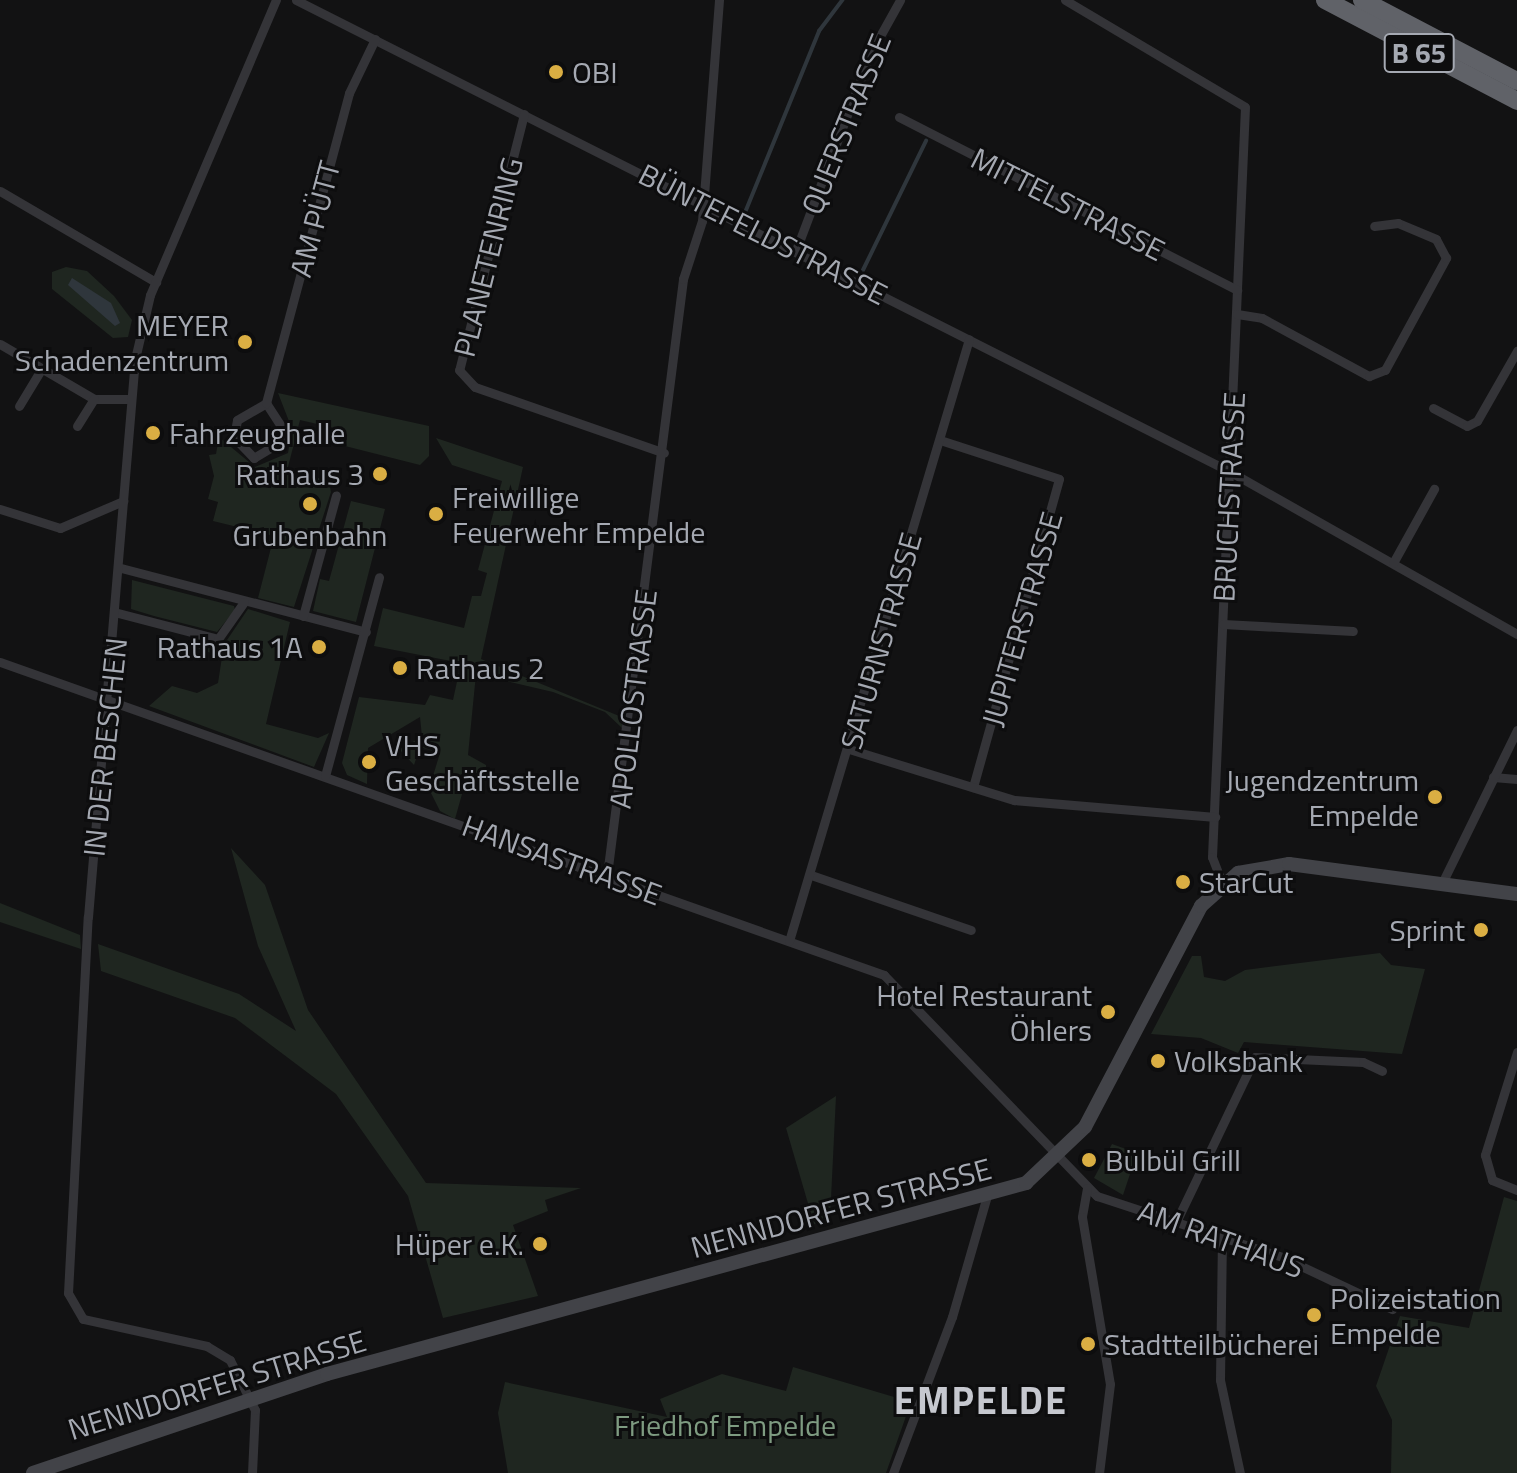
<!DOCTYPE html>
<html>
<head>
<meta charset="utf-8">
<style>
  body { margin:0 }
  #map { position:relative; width:1517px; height:1473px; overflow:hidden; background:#121213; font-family:"Titillium Web",sans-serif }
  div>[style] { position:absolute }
  .green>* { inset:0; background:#1f2620 }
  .water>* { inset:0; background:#2f363c }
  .stream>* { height:4px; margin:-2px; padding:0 2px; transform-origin:2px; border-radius:2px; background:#2f363c }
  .street>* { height:9px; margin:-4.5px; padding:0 4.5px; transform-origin:4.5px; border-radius:4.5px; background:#343438 }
  .secondary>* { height:14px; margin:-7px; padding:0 7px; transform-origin:7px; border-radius:7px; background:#424348 }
  .highway>* { height:18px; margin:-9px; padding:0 9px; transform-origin:9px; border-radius:9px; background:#606268 }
  .dots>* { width:22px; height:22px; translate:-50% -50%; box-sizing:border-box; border:4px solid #0d0d0e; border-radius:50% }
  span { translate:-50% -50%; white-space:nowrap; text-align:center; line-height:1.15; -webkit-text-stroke:6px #0d0d0e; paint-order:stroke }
  .shield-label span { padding:2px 6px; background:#0d0d0e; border:2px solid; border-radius:6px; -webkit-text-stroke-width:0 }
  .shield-label { font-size:28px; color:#a5a9b2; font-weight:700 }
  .poi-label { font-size:30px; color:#a5a9b2 }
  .left { translate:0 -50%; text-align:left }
  .right { translate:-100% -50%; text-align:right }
  .street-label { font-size:30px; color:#a5a9b2 }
  .park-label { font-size:30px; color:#7e9b81 }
  .district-label { font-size:38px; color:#c6c8cf; font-weight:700; letter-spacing:2px }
</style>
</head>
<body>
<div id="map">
  <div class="green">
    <i style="clip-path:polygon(66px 267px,87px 271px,114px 296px,132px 320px,128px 337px,113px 338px,52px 289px,52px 272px)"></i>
    <i style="clip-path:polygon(278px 393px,429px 426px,429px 456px,420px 465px,345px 446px,343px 430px,300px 420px,288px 467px,329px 482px,331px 492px,294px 607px,258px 598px,274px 536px,213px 521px,218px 502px,208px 499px,214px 476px,209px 455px,216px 454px,219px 437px,255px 467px,288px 453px,292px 429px)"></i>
    <i style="clip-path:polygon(436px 438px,523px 467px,481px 659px,624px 718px,622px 728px,605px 712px,553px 692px,476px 674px,468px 755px,486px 765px,486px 775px,484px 784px,464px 787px,455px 819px,440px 811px,429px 789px,440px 753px,420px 747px,414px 765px,399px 749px,422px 737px,420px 717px,368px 748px,367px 784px,347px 775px,342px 763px,359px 697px,425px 705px,430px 695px,453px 700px,461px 663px,374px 646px,383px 608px,464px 628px,472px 596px,481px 596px,487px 573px,478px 570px,502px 481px,452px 465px)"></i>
    <i style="clip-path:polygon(351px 501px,385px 509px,356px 622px,313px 611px,320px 579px,329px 581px)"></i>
    <i style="clip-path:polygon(132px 580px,234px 606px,235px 610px,217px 632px,154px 616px,131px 609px)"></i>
    <i style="clip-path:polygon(248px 609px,290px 622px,266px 724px,318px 738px,329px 733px,314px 767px,149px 706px,172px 686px,197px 693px,218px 683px,222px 657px,189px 645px,193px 637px,227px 640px)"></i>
    <i style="clip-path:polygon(231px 848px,265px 885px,308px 1010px,426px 1183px,581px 1188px,545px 1200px,548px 1211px,513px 1225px,538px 1296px,443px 1318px,408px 1196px,336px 1094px,235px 1018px,101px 971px,98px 944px,239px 994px,296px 1031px,258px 946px)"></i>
    <i style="clip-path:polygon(0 903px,80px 935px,81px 949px,0 922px)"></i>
    <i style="clip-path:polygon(1380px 953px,1391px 965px,1425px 969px,1402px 1054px,1244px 1042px,1238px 1053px,1201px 1038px,1151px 1034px,1192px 956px,1201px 956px,1204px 977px,1225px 981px,1245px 970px)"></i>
    <i style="clip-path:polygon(836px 1096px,830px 1219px,814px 1224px,786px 1128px)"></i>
    <i style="clip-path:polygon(1112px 1144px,1137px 1153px,1123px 1195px,1094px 1178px)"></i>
    <i style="clip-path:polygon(1504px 1197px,1517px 1201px,1517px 1473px,1391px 1473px,1392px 1420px,1376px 1386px,1400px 1316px,1469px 1328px)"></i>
    <i style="clip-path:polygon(793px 1367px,911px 1402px,886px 1473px,508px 1473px,498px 1413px,505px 1382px,667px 1417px,660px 1399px,722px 1374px,786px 1391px)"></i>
  </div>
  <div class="water">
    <i style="clip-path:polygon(72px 278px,111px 303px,120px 323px,115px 326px,68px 285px)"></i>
  </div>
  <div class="stream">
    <i style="left:744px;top:215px;width:199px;rotate:-67.8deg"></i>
    <i style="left:819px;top:31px;width:39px;rotate:-53deg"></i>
    <i style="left:863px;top:270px;width:144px;rotate:-64deg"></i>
  </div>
  <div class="street">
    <i style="left:296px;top:0;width:1045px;rotate:26.79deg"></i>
    <i style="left:1229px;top:471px;width:331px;rotate:29.5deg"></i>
    <i style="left:1065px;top:0;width:209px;rotate:30.7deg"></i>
    <i style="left:1245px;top:107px;width:751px;rotate:92.52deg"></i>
    <i style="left:1212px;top:857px;width:28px;rotate:69deg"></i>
    <i style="left:524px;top:114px;width:264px;rotate:104.2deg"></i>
    <i style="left:459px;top:370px;width:23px;rotate:47deg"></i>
    <i style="left:475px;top:387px;width:200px;rotate:19.2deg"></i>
    <i style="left:899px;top:117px;width:380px;rotate:27.1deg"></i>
    <i style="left:0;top:191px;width:181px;rotate:30.3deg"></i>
    <i style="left:796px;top:250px;width:210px;rotate:-69.3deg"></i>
    <i style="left:870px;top:54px;width:62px;rotate:-60.9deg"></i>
    <i style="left:1237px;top:314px;width:25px;rotate:9deg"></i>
    <i style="left:1262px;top:318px;width:122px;rotate:28.5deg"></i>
    <i style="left:1369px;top:376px;width:17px;rotate:-21deg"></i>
    <i style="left:1385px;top:370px;width:128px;rotate:-61.4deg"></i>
    <i style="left:1446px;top:258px;width:21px;rotate:-118deg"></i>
    <i style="left:1436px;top:239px;width:41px;rotate:-157.2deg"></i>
    <i style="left:1398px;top:223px;width:24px;rotate:173deg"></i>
    <i style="left:0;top:344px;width:109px;rotate:30.3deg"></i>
    <i style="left:94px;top:399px;width:37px"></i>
    <i style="left:266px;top:403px;width:31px;rotate:57deg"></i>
    <i style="left:283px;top:429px;width:12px;rotate:95deg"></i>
    <i style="left:282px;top:441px;width:33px;rotate:149deg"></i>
    <i style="left:254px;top:458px;width:29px;rotate:-134deg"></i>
    <i style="left:234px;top:437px;width:17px;rotate:-80deg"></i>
    <i style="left:237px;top:420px;width:34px;rotate:-30deg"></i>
    <i style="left:266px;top:403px;width:321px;rotate:-75deg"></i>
    <i style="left:349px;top:93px;width:60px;rotate:-64.3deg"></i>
    <i style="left:19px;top:406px;width:44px;rotate:-58.8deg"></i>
    <i style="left:1433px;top:408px;width:38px;rotate:28deg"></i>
    <i style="left:1467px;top:426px;width:11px;rotate:-27deg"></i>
    <i style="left:1477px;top:421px;width:81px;rotate:-60.3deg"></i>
    <i style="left:77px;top:426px;width:32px;rotate:-58deg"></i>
    <i style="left:940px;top:440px;width:125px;rotate:18.1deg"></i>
    <i style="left:1059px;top:479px;width:320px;rotate:105.6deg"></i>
    <i style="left:0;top:509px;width:63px;rotate:17.6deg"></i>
    <i style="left:60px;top:528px;width:69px;rotate:-23.2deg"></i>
    <i style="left:1393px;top:563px;width:85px;rotate:-61deg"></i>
    <i style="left:121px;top:568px;width:253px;rotate:14.6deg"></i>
    <i style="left:118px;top:613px;width:103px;rotate:14.6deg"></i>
    <i style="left:218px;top:639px;width:45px;rotate:-54.9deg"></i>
    <i style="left:303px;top:616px;width:125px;rotate:-74.7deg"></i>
    <i style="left:1223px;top:624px;width:130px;rotate:3.1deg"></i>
    <i style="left:0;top:662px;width:938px;rotate:19.5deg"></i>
    <i style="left:884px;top:975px;width:307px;rotate:46.1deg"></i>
    <i style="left:1097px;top:1196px;width:195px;rotate:18.2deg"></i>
    <i style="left:1282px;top:1257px;width:122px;rotate:25.3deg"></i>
    <i style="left:849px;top:749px;width:173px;rotate:17.2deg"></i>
    <i style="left:1014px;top:800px;width:202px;rotate:4.8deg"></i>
    <i style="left:325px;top:776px;width:206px;rotate:-74.8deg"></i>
    <i style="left:1493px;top:777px;width:24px;rotate:5deg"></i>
    <i style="left:607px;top:875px;width:601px;rotate:-82.73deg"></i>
    <i style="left:683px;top:279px;width:61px;rotate:-71.9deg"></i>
    <i style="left:702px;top:221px;width:222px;rotate:-85.6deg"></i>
    <i style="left:811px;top:875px;width:169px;rotate:19deg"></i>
    <i style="left:1444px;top:879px;width:166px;rotate:-63.9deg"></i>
    <i style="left:789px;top:941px;width:628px;rotate:-73.35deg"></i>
    <i style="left:1517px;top:1052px;width:108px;rotate:107.3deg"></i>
    <i style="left:1485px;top:1155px;width:26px;rotate:74deg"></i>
    <i style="left:1492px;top:1180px;width:27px;rotate:22deg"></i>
    <i style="left:1087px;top:1188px;width:29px;rotate:100deg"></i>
    <i style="left:1082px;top:1217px;width:169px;rotate:80.5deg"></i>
    <i style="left:1110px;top:1384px;width:90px;rotate:97deg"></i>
    <i style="left:1176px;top:1222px;width:183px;rotate:-64.4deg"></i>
    <i style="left:1255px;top:1057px;width:108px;rotate:2.7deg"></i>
    <i style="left:1363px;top:1062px;width:21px;rotate:25deg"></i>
    <i style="left:1222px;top:1236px;width:144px;rotate:90.8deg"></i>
    <i style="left:1220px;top:1380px;width:95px;rotate:77.9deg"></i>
    <i style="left:252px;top:1473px;width:63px;rotate:-87.3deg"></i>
    <i style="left:255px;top:1410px;width:56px;rotate:-116.6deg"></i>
    <i style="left:230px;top:1360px;width:27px;rotate:-149deg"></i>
    <i style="left:207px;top:1346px;width:127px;rotate:-167.7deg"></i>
    <i style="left:83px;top:1319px;width:30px;rotate:-120deg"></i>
    <i style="left:68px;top:1293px;width:377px;rotate:-87deg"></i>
    <i style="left:88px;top:917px;width:560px;rotate:-85.19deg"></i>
    <i style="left:135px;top:359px;width:66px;rotate:-76.8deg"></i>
    <i style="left:150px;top:295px;width:321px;rotate:-66.9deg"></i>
    <i style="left:893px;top:1473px;width:167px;rotate:-69.3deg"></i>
    <i style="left:952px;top:1317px;width:123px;rotate:-73.9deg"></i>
  </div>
  <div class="secondary">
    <i style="left:33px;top:1473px;width:310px;rotate:-18.6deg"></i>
    <i style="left:327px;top:1374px;width:725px;rotate:-15.28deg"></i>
    <i style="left:1026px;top:1183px;width:81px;rotate:-43.5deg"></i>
    <i style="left:1085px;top:1127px;width:250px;rotate:-62.3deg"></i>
    <i style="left:1201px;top:906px;width:50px;rotate:-41.7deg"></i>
    <i style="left:1238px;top:873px;width:52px;rotate:-10deg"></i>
    <i style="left:1289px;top:864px;width:230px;rotate:7.5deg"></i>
  </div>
  <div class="highway">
    <i style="left:1325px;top:0;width:217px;rotate:27.7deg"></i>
    <i style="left:1362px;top:0;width:175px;rotate:27.6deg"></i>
  </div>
  <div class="dots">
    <i style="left:556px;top:72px;background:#daae43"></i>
    <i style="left:245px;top:342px;background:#daae43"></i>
    <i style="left:153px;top:433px;background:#daae43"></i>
    <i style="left:380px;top:474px;background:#daae43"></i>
    <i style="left:310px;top:504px;background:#daae43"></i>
    <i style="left:436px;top:514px;background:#daae43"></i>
    <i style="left:319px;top:647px;background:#daae43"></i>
    <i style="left:400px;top:668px;background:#daae43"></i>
    <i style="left:369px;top:762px;background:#daae43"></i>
    <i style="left:1435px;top:797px;background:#daae43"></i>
    <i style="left:1183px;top:882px;background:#daae43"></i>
    <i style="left:1481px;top:930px;background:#daae43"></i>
    <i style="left:1108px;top:1012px;background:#daae43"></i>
    <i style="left:1158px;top:1061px;background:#daae43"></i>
    <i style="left:1089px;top:1160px;background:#daae43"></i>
    <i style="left:540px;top:1244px;background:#daae43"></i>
    <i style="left:1314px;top:1315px;background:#daae43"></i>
    <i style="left:1088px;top:1344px;background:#daae43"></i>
  </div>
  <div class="shield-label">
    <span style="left:1419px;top:53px">B 65</span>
  </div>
  <div class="poi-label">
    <span class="left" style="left:572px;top:72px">OBI</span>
    <span class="right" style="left:229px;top:342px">MEYER<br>Schadenzentrum</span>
    <span class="left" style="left:169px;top:433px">Fahrzeughalle</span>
    <span class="right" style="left:364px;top:474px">Rathaus 3</span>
    <span class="left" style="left:452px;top:514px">Freiwillige<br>Feuerwehr Empelde</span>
    <span style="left:310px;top:535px">Grubenbahn</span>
    <span class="right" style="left:303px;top:647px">Rathaus 1A</span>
    <span class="left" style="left:416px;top:668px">Rathaus 2</span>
    <span class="left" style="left:385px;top:762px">VHS<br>Geschäftsstelle</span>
    <span class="right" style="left:1419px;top:797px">Jugendzentrum<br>Empelde</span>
    <span class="left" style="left:1199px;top:882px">StarCut</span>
    <span class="right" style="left:1465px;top:930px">Sprint</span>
    <span class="right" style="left:1092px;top:1012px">Hotel Restaurant<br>Öhlers</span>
    <span class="left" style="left:1174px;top:1061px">Volksbank</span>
    <span class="left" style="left:1105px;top:1160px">Bülbül Grill</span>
    <span class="right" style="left:524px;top:1244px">Hüper e.K.</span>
    <span class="left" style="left:1330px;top:1315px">Polizeistation<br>Empelde</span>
    <span class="left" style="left:1104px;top:1344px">Stadtteilbücherei</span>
  </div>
  <div class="street-label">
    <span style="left:846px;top:124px;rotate:-68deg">QUERSTRASSE</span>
    <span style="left:1068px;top:204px;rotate:27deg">MITTELSTRASSE</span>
    <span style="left:315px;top:219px;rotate:-75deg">AM PÜTT</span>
    <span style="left:763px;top:234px;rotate:27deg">BÜNTEFELDSTRASSE</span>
    <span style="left:488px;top:257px;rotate:-76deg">PLANETENRING</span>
    <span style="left:1229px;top:497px;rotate:-87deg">BRUCHSTRASSE</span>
    <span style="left:1022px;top:619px;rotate:-74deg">JUPITERSTRASSE</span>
    <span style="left:881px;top:641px;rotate:-74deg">SATURNSTRASSE</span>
    <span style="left:633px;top:699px;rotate:-83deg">APOLLOSTRASSE</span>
    <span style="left:105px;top:747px;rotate:-84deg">IN DER BESCHEN</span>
    <span style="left:562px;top:860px;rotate:20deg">HANSASTRASSE</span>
    <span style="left:841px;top:1208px;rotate:-15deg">NENNDORFER STRASSE</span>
    <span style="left:1221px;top:1239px;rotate:20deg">AM RATHAUS</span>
    <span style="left:217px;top:1385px;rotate:-17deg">NENNDORFER STRASSE</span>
  </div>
  <div class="park-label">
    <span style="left:725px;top:1425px">Friedhof Empelde</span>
  </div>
  <div class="district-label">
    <span style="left:981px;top:1401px">EMPELDE</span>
  </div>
</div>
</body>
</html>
